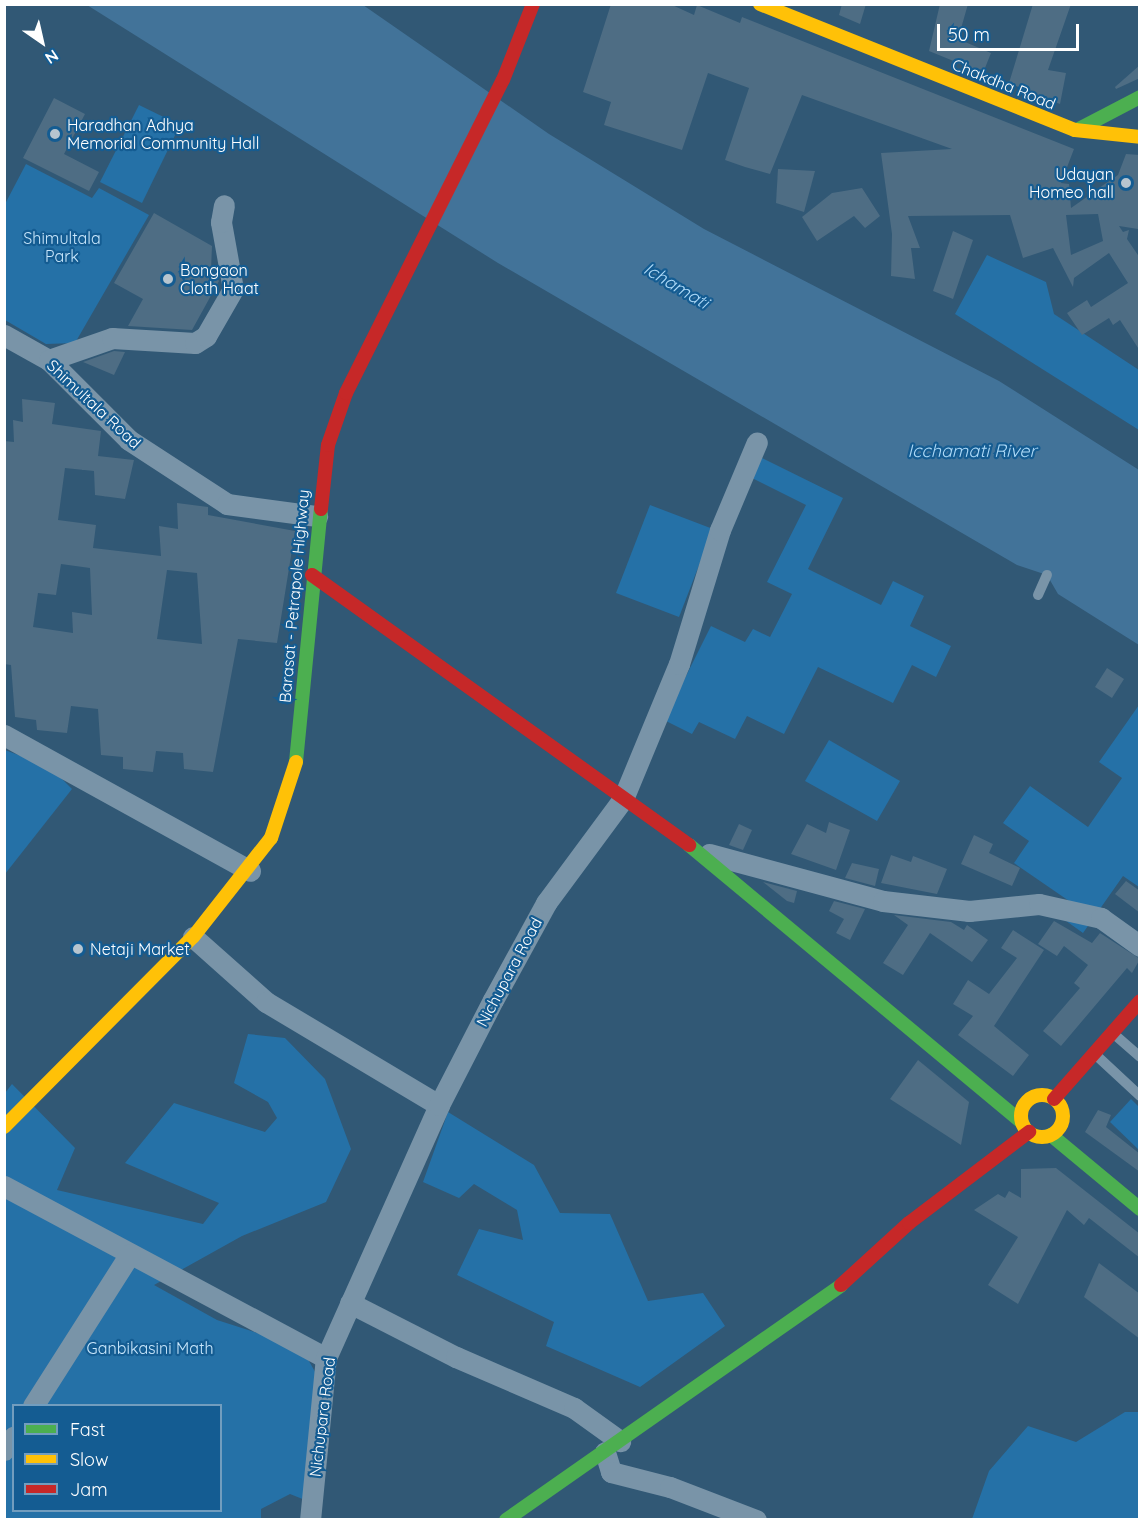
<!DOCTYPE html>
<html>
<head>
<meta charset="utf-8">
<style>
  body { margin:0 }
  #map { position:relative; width:1144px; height:1524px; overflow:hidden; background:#315875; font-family:Quicksand,sans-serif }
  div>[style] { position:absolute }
  .green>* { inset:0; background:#2571a7 }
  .water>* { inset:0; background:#427399 }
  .building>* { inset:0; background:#4e6d84 }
  .lane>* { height:10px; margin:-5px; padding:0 5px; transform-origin:5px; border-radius:5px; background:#7994a8 }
  .street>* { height:21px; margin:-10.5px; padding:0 10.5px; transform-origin:10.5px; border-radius:10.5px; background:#7994a8 }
  .fast>* { height:14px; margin:-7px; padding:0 7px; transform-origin:7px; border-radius:7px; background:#4caf50 }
  .slow>* { height:14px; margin:-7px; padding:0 7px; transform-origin:7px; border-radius:7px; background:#ffc107 }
  .slow>.ring { margin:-7px; padding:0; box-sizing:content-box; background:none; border:14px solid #ffc107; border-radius:50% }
  .jam>* { height:14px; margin:-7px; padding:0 7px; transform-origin:7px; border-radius:7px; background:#c62828 }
  .dots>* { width:16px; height:16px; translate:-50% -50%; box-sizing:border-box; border:3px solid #145c92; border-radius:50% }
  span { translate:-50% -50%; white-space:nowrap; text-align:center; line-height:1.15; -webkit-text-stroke:4.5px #145c92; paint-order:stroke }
  .street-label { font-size:16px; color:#fff }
  .poi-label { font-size:16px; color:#fff }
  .left { translate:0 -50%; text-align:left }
  .right { translate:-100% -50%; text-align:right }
  .park-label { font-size:16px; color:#c9e7fc }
  .water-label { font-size:18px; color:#aedaf8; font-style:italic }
  .frame { position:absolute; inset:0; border:6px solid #fff; pointer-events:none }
  .legend { position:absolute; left:12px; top:1404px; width:210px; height:108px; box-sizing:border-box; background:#145c92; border:2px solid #729dbe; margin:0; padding:8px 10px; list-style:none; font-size:18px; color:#fff }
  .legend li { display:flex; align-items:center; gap:12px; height:30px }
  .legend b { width:30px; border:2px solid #729dbe }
  .north { position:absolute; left:12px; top:12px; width:60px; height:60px; -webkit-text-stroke:4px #145c92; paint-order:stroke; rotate:146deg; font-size:16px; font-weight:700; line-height:24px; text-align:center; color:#fff }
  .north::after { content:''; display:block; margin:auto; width:21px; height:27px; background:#fff; clip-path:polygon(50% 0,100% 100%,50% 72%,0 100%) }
  .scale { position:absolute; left:937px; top:24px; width:142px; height:27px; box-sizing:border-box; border:3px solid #fff; border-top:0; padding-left:8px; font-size:18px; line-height:21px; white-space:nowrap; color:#fff; -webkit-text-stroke:4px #145c92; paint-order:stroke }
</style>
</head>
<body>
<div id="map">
  <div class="green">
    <i style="clip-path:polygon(139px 105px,180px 125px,142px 203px,100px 182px)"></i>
    <i style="clip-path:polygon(26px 164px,92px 198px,99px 188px,149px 215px,75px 343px,46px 344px,5px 320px,5px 204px)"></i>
    <i style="clip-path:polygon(987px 255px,1046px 282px,1054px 314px,1139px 370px,1139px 430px,955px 314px)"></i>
    <i style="clip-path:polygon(762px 458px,843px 498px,808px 569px,881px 605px,893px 581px,924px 596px,910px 626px,951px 646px,936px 677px,912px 665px,893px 703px,818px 667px,784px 734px,747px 716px,735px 739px,699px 722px,692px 734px,664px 720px,711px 626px,745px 642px,753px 629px,770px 637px,792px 594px,767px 582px,806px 505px,752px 478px)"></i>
    <i style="clip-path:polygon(650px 505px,713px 529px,679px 617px,616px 593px)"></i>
    <i style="clip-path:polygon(1139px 705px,1139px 887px,1123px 876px,1083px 933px,1062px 918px,1072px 903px,1014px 863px,1029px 841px,1003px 823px,1030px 786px,1088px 827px,1122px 778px,1099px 762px)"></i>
    <i style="clip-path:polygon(829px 740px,900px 781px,877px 821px,805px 781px)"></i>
    <i style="clip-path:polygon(5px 750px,50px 767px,72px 789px,5px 874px)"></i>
    <i style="clip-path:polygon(evenodd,248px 1034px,285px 1038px,325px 1079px,351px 1149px,326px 1202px,242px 1236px,154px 1285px,217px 1320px,301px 1347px,318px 1377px,305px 1500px,290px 1494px,261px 1509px,261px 1519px,5px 1520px,5px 1093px,12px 1084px,75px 1148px,57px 1190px,203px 1224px,219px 1203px,125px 1163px,174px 1103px,265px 1132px,277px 1118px,268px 1102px,234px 1083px,248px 1034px,14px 1406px,220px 1406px,220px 1510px,14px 1510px,14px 1406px)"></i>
    <i style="clip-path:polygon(1131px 1099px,1139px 1107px,1139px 1150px,1110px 1122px)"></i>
    <i style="clip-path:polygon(448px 1112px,534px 1165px,560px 1213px,610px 1214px,648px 1301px,703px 1293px,725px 1326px,640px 1387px,546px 1346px,554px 1322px,457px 1275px,479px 1229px,523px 1240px,517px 1210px,474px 1184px,459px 1198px,423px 1182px)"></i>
    <i style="clip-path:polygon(1125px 1412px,1139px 1412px,1139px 1519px,972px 1519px,989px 1471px,1028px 1426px,1076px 1442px)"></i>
  </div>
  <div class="water">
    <i style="clip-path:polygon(87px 5px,363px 5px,549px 134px,704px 229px,999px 381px,1139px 470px,1139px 645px,1058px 594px,1047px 575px,1017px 565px,498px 263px)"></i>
  </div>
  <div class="building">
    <i style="clip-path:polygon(evenodd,611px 4px,670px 4px,694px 15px,697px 5px,740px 23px,742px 17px,1074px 149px,1061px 183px,1069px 184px,1071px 208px,1094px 192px,1092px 186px,1096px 190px,1118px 175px,1126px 154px,1140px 155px,1138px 229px,1119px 226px,1123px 232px,1129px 230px,1127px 239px,1140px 258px,1140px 351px,1120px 320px,1113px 325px,1109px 318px,1082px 335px,1067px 313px,1087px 300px,1091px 307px,1128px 283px,1109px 253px,1074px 278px,1073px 287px,1053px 248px,1023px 258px,1010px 215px,908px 216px,920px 248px,911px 248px,915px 279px,891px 276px,892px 234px,881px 153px,952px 149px,802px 95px,770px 174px,745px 167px,725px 160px,749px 88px,708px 73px,682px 150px,604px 125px,611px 102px,583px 92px,611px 4px,1098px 214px,1103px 241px,1071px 255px,1066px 215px,1098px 214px)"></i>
    <i style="clip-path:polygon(842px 4px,866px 4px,860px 24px,839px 15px)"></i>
    <i style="clip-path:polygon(940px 4px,968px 4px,958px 39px,991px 53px,983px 73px,929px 51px)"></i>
    <i style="clip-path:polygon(1033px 4px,1071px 4px,1048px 70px,1066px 73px,1060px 104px,1009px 83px)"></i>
    <i style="clip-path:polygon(1140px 65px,1140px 78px,1116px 89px,1115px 87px)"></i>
    <i style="clip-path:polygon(54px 98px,85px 114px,64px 154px,99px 172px,89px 191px,23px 158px)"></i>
    <i style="clip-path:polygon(778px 169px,815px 171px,804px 212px,776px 203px)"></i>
    <i style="clip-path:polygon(862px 188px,880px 216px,865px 228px,854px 216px,817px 241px,802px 217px,832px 193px)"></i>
    <i style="clip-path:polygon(154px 213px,212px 246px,211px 270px,219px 281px,192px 330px,128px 326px,143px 299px,114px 283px)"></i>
    <i style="clip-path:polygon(953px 231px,973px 240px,953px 299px,933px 291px)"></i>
    <i style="clip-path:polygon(114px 351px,125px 352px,114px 375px,83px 362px)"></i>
    <i style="clip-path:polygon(evenodd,22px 399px,55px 403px,52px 424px,101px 431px,98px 456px,134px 460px,125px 499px,95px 495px,94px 471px,65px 468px,58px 520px,96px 525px,93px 548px,161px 556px,159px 526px,178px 529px,177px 503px,208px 507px,208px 515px,295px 531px,277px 643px,238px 639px,213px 772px,184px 769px,183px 753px,156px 751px,153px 772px,123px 769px,123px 757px,101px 755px,98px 709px,71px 706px,67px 733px,37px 730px,36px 720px,15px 717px,11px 665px,4px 664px,4px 441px,14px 442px,13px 420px,23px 422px,22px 399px,61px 564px,90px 568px,92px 615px,72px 612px,73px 633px,33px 627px,38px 593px,56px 595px,61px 564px,22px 399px,167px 570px,197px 573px,202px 644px,157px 639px,167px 570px)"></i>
    <i style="clip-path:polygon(1107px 668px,1124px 679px,1112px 698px,1095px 687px)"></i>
    <i style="clip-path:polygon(829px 822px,850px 830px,836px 870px,791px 854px,807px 824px,826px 833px)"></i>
    <i style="clip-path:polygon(739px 824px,752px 830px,743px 850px,729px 845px)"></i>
    <i style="clip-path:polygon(974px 835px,993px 844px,989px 853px,1020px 868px,1012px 886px,961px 864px)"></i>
    <i style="clip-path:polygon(891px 855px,911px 862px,913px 856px,947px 869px,937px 894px,881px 883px)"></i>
    <i style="clip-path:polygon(852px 863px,879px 869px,875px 886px,845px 878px)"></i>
    <i style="clip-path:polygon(1126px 881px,1140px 891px,1140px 913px,1115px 894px)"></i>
    <i style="clip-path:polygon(763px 882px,797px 891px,794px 903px,787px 901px)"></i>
    <i style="clip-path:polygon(834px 901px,865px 909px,850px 940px,836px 933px,844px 919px,829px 911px)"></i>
    <i style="clip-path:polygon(894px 915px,951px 922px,964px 930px,967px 925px,988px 940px,972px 962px,930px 933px,903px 975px,883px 963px,908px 925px)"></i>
    <i style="clip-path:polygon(1054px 921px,1092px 943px,1100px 933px,1140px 959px,1132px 973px,1127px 968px,1061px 1046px,1043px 1031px,1080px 988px,1074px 983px,1088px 965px,1064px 946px,1057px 956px,1038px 944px)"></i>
    <i style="clip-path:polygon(1013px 930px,1044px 950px,994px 1026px,1029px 1055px,1013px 1076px,958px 1035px,973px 1016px,953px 1004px,968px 980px,989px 994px,1017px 958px,1001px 948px)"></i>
    <i style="clip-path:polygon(918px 1060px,969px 1102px,961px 1145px,890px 1099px)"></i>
    <i style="clip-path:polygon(1098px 1110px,1111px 1115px,1106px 1127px,1140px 1154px,1140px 1172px,1085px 1132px)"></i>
    <i style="clip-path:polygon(1056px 1168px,1140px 1234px,1140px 1258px,1089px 1218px,1084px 1225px,1067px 1210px,1018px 1304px,988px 1285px,1018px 1237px,974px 1210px,998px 1194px,1005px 1198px,1009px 1191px,1021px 1198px,1021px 1169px)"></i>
    <i style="clip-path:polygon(1099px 1263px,1140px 1294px,1140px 1339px,1084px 1297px)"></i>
  </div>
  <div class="lane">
    <i style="left:1038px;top:595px;width:22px;rotate:-66deg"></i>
    <i style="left:1115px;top:1035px;width:33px;rotate:41deg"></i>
    <i style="left:1097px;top:1056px;width:59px;rotate:42.9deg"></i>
  </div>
  <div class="street">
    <i style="left:4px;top:335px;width:51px;rotate:29.1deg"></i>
    <i style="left:49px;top:360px;width:113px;rotate:45deg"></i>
    <i style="left:129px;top:440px;width:117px;rotate:33.1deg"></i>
    <i style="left:227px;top:504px;width:91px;rotate:7.6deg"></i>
    <i style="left:49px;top:360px;width:67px;rotate:-19.2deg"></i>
    <i style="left:112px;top:338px;width:83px;rotate:3.4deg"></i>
    <i style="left:195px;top:343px;width:13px;rotate:-32deg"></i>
    <i style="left:206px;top:336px;width:54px;rotate:-60.1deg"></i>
    <i style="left:233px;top:289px;width:68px;rotate:-100.2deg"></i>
    <i style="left:221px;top:222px;width:17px;rotate:-80deg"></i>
    <i style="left:4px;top:735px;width:281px;rotate:28.9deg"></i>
    <i style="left:709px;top:854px;width:180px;rotate:15.1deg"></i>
    <i style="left:883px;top:901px;width:87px;rotate:6.6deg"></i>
    <i style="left:969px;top:911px;width:70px;rotate:-5.7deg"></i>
    <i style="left:1039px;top:904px;width:64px;rotate:12.7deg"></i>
    <i style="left:1101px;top:918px;width:48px;rotate:35.7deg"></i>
    <i style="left:193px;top:937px;width:98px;rotate:41.7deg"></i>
    <i style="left:266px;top:1002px;width:201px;rotate:30.8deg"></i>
    <i style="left:4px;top:1186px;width:365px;rotate:28.1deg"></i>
    <i style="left:350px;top:1303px;width:119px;rotate:27deg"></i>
    <i style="left:456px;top:1357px;width:129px;rotate:23.4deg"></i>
    <i style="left:574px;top:1408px;width:57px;rotate:35.7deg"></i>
    <i style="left:33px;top:1406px;width:180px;rotate:-57.5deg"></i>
    <i style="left:4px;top:1450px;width:17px;rotate:-54deg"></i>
    <i style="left:605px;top:1452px;width:21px;rotate:73deg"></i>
    <i style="left:611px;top:1472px;width:61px;rotate:14.3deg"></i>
    <i style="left:670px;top:1487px;width:92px;rotate:21deg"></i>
    <i style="left:310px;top:1520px;width:163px;rotate:-84.4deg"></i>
    <i style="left:326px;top:1358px;width:277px;rotate:-65.9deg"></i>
    <i style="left:439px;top:1105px;width:118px;rotate:-62.8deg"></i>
    <i style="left:493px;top:1000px;width:111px;rotate:-61.3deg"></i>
    <i style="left:546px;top:903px;width:129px;rotate:-53.5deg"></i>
    <i style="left:623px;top:799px;width:146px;rotate:-67.5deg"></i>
    <i style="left:679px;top:664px;width:140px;rotate:-73deg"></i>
    <i style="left:720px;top:530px;width:95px;rotate:-67.2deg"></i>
  </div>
  <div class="fast">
    <i style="left:1077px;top:130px;width:71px;rotate:-27.6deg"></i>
    <i style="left:296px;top:762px;width:254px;rotate:-84.4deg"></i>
    <i style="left:689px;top:845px;width:433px;rotate:39.8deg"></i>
    <i style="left:1051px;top:1135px;width:116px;rotate:39.7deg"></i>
    <i style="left:506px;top:1520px;width:409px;rotate:-35deg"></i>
  </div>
  <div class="slow">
    <i style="left:760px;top:4px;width:339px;rotate:21.8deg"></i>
    <i style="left:1075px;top:130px;width:65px;rotate:6.1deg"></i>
    <i class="ring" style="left:1021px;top:1095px;width:28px;height:28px"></i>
    <i style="left:4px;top:1127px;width:268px;rotate:-45.2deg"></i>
    <i style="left:193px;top:937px;width:126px;rotate:-51.8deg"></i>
    <i style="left:271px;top:838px;width:80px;rotate:-71.8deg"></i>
  </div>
  <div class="jam">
    <i style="left:321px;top:509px;width:64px;rotate:-83.8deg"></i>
    <i style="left:328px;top:445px;width:55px;rotate:-70.9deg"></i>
    <i style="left:346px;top:393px;width:350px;rotate:-63.4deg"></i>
    <i style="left:503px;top:80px;width:82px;rotate:-68.5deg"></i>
    <i style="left:312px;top:575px;width:464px;rotate:35.6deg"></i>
    <i style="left:1054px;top:1099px;width:130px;rotate:-48.7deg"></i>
    <i style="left:841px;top:1285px;width:92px;rotate:-42.4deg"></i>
    <i style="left:909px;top:1223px;width:151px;rotate:-37.2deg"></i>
  </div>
  <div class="dots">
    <i style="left:55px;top:134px;background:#b7c5cf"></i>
    <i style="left:1126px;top:183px;background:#b7c5cf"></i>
    <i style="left:168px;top:279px;background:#b7c5cf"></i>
    <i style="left:78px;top:949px;background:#b7c5cf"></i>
  </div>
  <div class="street-label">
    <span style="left:1004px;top:84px;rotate:22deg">Chakdha Road</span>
    <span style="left:94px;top:404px;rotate:43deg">Shimultala Road</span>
    <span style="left:294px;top:596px;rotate:-85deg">Barasat - Petrapole Highway</span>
    <span style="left:509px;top:972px;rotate:-62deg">Nichupara Road</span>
    <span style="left:322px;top:1417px;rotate:-83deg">Nichupara Road</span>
  </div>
  <div class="poi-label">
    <span class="left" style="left:67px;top:134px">Haradhan Adhya<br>Memorial Community Hall</span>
    <span class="right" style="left:1114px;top:183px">Udayan<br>Homeo hall</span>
    <span class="left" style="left:180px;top:279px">Bongaon<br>Cloth Haat</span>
    <span class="left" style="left:90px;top:949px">Netaji Market</span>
  </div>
  <div class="park-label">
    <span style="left:62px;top:247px">Shimultala<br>Park</span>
    <span style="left:150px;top:1348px">Ganbikasini Math</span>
  </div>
  <div class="water-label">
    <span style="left:676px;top:286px;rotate:31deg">Ichamati</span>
    <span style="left:972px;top:451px">Icchamati River</span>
  </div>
  <div class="frame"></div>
  <ul class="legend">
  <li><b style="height:8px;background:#4caf50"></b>Fast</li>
  <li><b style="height:8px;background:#ffc107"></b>Slow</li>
  <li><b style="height:8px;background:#c62828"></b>Jam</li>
  </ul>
  <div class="north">N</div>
  <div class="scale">50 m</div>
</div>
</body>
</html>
